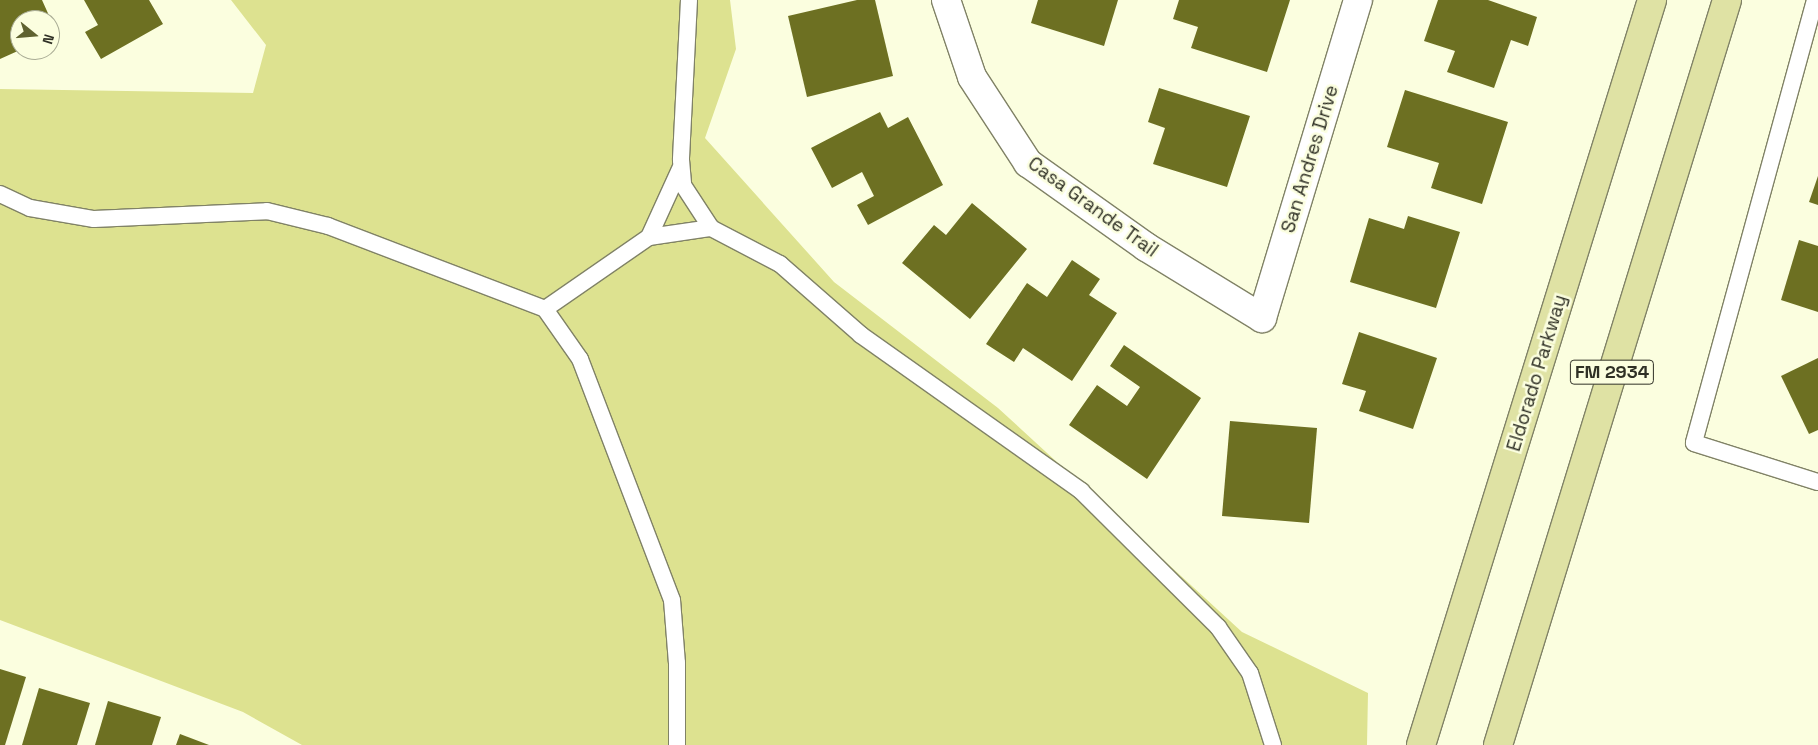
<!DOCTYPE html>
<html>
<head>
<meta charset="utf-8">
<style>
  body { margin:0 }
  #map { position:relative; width:1818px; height:745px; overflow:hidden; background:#fbfedf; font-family:"Space Grotesk",sans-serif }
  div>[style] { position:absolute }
  .green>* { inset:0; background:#dde290 }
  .building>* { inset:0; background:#6d7022 }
  .roads { filter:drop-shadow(1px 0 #808266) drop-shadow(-1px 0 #808266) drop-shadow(0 1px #808266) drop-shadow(0 -1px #808266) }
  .service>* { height:16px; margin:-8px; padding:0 8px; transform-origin:8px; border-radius:8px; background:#fff }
  .minor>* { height:28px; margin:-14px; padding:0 14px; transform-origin:14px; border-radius:14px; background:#fff }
  .primary>* { height:28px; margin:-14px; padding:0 14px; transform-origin:14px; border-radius:14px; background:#dfe2a4 }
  span { translate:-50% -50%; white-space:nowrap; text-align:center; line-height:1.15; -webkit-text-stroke:5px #fbfedf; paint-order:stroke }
  .shield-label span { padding:1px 4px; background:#fbfedf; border:1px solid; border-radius:4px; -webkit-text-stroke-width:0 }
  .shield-label { font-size:18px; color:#2f3025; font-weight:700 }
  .street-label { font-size:19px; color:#2f3025 }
  .north { position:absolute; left:10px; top:10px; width:50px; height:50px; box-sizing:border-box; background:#fbfedf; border:1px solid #a9ac95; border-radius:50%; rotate:107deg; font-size:14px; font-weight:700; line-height:20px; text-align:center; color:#2f3025 }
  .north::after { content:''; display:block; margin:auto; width:18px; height:22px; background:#5f6230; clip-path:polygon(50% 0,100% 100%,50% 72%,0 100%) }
</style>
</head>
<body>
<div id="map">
  <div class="green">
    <i style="clip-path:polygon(231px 0,730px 0,736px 49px,705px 138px,834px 282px,998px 408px,1242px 632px,1368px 693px,1367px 745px,302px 745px,243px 712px,0 620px,0 89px,253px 93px,266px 45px)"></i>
  </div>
  <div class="building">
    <i style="clip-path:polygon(0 0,42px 0,51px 20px,20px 20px,20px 50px,0 59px)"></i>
    <i style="clip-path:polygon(84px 0,149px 0,163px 24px,101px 59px,85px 32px,98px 25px)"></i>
    <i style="clip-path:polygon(857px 0,875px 0,893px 76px,807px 97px,788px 16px)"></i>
    <i style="clip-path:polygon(1038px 0,1118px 0,1104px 46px,1031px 23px)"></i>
    <i style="clip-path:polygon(1179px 0,1290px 0,1267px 72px,1191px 48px,1198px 27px,1173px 19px)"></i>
    <i style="clip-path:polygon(1438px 0,1488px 0,1537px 17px,1528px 46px,1511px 40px,1494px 88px,1447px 72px,1455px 51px,1424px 41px)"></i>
    <i style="clip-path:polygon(1159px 88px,1250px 116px,1227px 187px,1153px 164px,1165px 128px,1148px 122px)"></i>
    <i style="clip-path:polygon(1405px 90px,1508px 122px,1482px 204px,1431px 188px,1439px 163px,1387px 147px)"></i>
    <i style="clip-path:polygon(880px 112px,888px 128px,908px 117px,943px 185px,868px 225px,857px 205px,874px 196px,862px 172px,832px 188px,811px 148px)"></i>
    <i style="clip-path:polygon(1818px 176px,1818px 205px,1809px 202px)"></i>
    <i style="clip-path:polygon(972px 203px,1027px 249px,970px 319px,902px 263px,934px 225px,946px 235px)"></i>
    <i style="clip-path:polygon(1408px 216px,1460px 232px,1436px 308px,1350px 282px,1369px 218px,1404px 229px)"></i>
    <i style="clip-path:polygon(1799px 240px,1818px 246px,1818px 312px,1781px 300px)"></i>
    <i style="clip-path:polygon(1072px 260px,1100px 279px,1089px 295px,1117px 313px,1072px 381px,1023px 348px,1014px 362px,986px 344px,1027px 283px,1047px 297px)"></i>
    <i style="clip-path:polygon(1359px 332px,1437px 358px,1413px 429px,1359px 411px,1366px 391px,1342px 384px)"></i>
    <i style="clip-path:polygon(1124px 345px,1201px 398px,1147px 479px,1069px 425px,1097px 385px,1127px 406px,1140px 387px,1110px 366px)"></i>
    <i style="clip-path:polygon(1818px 358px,1818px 430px,1809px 434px,1781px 376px)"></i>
    <i style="clip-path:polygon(1230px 421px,1317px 428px,1309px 523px,1222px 516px)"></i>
    <i style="clip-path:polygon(0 669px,26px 677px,5px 745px,0 745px)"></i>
    <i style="clip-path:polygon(39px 688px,90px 703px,77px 745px,22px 745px)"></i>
    <i style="clip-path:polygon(108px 701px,161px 717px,152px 745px,95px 745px)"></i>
    <i style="clip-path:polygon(180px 734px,209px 745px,176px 745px)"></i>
  </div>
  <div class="roads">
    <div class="service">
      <i style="left:689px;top:0;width:160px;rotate:92.9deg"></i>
      <i style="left:681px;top:160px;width:25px;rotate:85deg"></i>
      <i style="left:683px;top:185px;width:51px;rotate:56.9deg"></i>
      <i style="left:711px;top:228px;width:78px;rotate:27.6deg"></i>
      <i style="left:780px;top:264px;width:108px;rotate:41.2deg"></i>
      <i style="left:861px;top:335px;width:270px;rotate:35.3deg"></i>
      <i style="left:1081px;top:491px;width:193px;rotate:44.8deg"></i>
      <i style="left:1218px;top:627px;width:56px;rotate:55.2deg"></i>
      <i style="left:1250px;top:673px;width:76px;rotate:72.3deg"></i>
      <i style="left:1815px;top:0;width:459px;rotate:105.3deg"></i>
      <i style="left:1694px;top:443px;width:130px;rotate:17.5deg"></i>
      <i style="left:0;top:194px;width:33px;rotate:25deg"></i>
      <i style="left:30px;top:208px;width:65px;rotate:9.8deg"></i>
      <i style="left:94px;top:219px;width:173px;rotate:-2.6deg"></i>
      <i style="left:267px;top:211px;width:63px;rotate:13.8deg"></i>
      <i style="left:328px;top:226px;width:232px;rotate:20.9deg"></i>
      <i style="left:545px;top:309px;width:61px;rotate:55deg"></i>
      <i style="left:580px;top:359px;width:258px;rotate:69.1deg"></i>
      <i style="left:672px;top:600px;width:63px;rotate:85.5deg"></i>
      <i style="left:677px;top:663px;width:82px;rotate:90deg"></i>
      <i style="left:649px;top:237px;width:75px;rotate:-65.5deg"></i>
      <i style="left:545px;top:309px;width:126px;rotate:-34.7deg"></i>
      <i style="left:649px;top:237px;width:63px;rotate:-8.3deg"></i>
    </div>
    <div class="minor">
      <i style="left:946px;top:0;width:81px;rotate:71.3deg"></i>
      <i style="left:972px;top:77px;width:103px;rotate:56.9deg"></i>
      <i style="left:1028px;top:163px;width:145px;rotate:35.4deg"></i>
      <i style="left:1146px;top:247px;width:136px;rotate:31.5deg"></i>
      <i style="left:1262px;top:318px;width:332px;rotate:-73.2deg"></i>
    </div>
    <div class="primary">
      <i style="left:1421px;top:745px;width:780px;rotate:-72.77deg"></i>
      <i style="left:1498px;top:745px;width:779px;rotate:-72.91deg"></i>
    </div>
  </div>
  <div class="shield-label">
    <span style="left:1612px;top:372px">FM 2934</span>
  </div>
  <div class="street-label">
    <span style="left:1310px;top:159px;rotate:-73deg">San Andres Drive</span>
    <span style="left:1093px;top:207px;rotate:36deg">Casa Grande Trail</span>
    <span style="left:1537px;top:373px;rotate:-73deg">Eldorado Parkway</span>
  </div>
  <div class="north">N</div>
</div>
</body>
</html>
